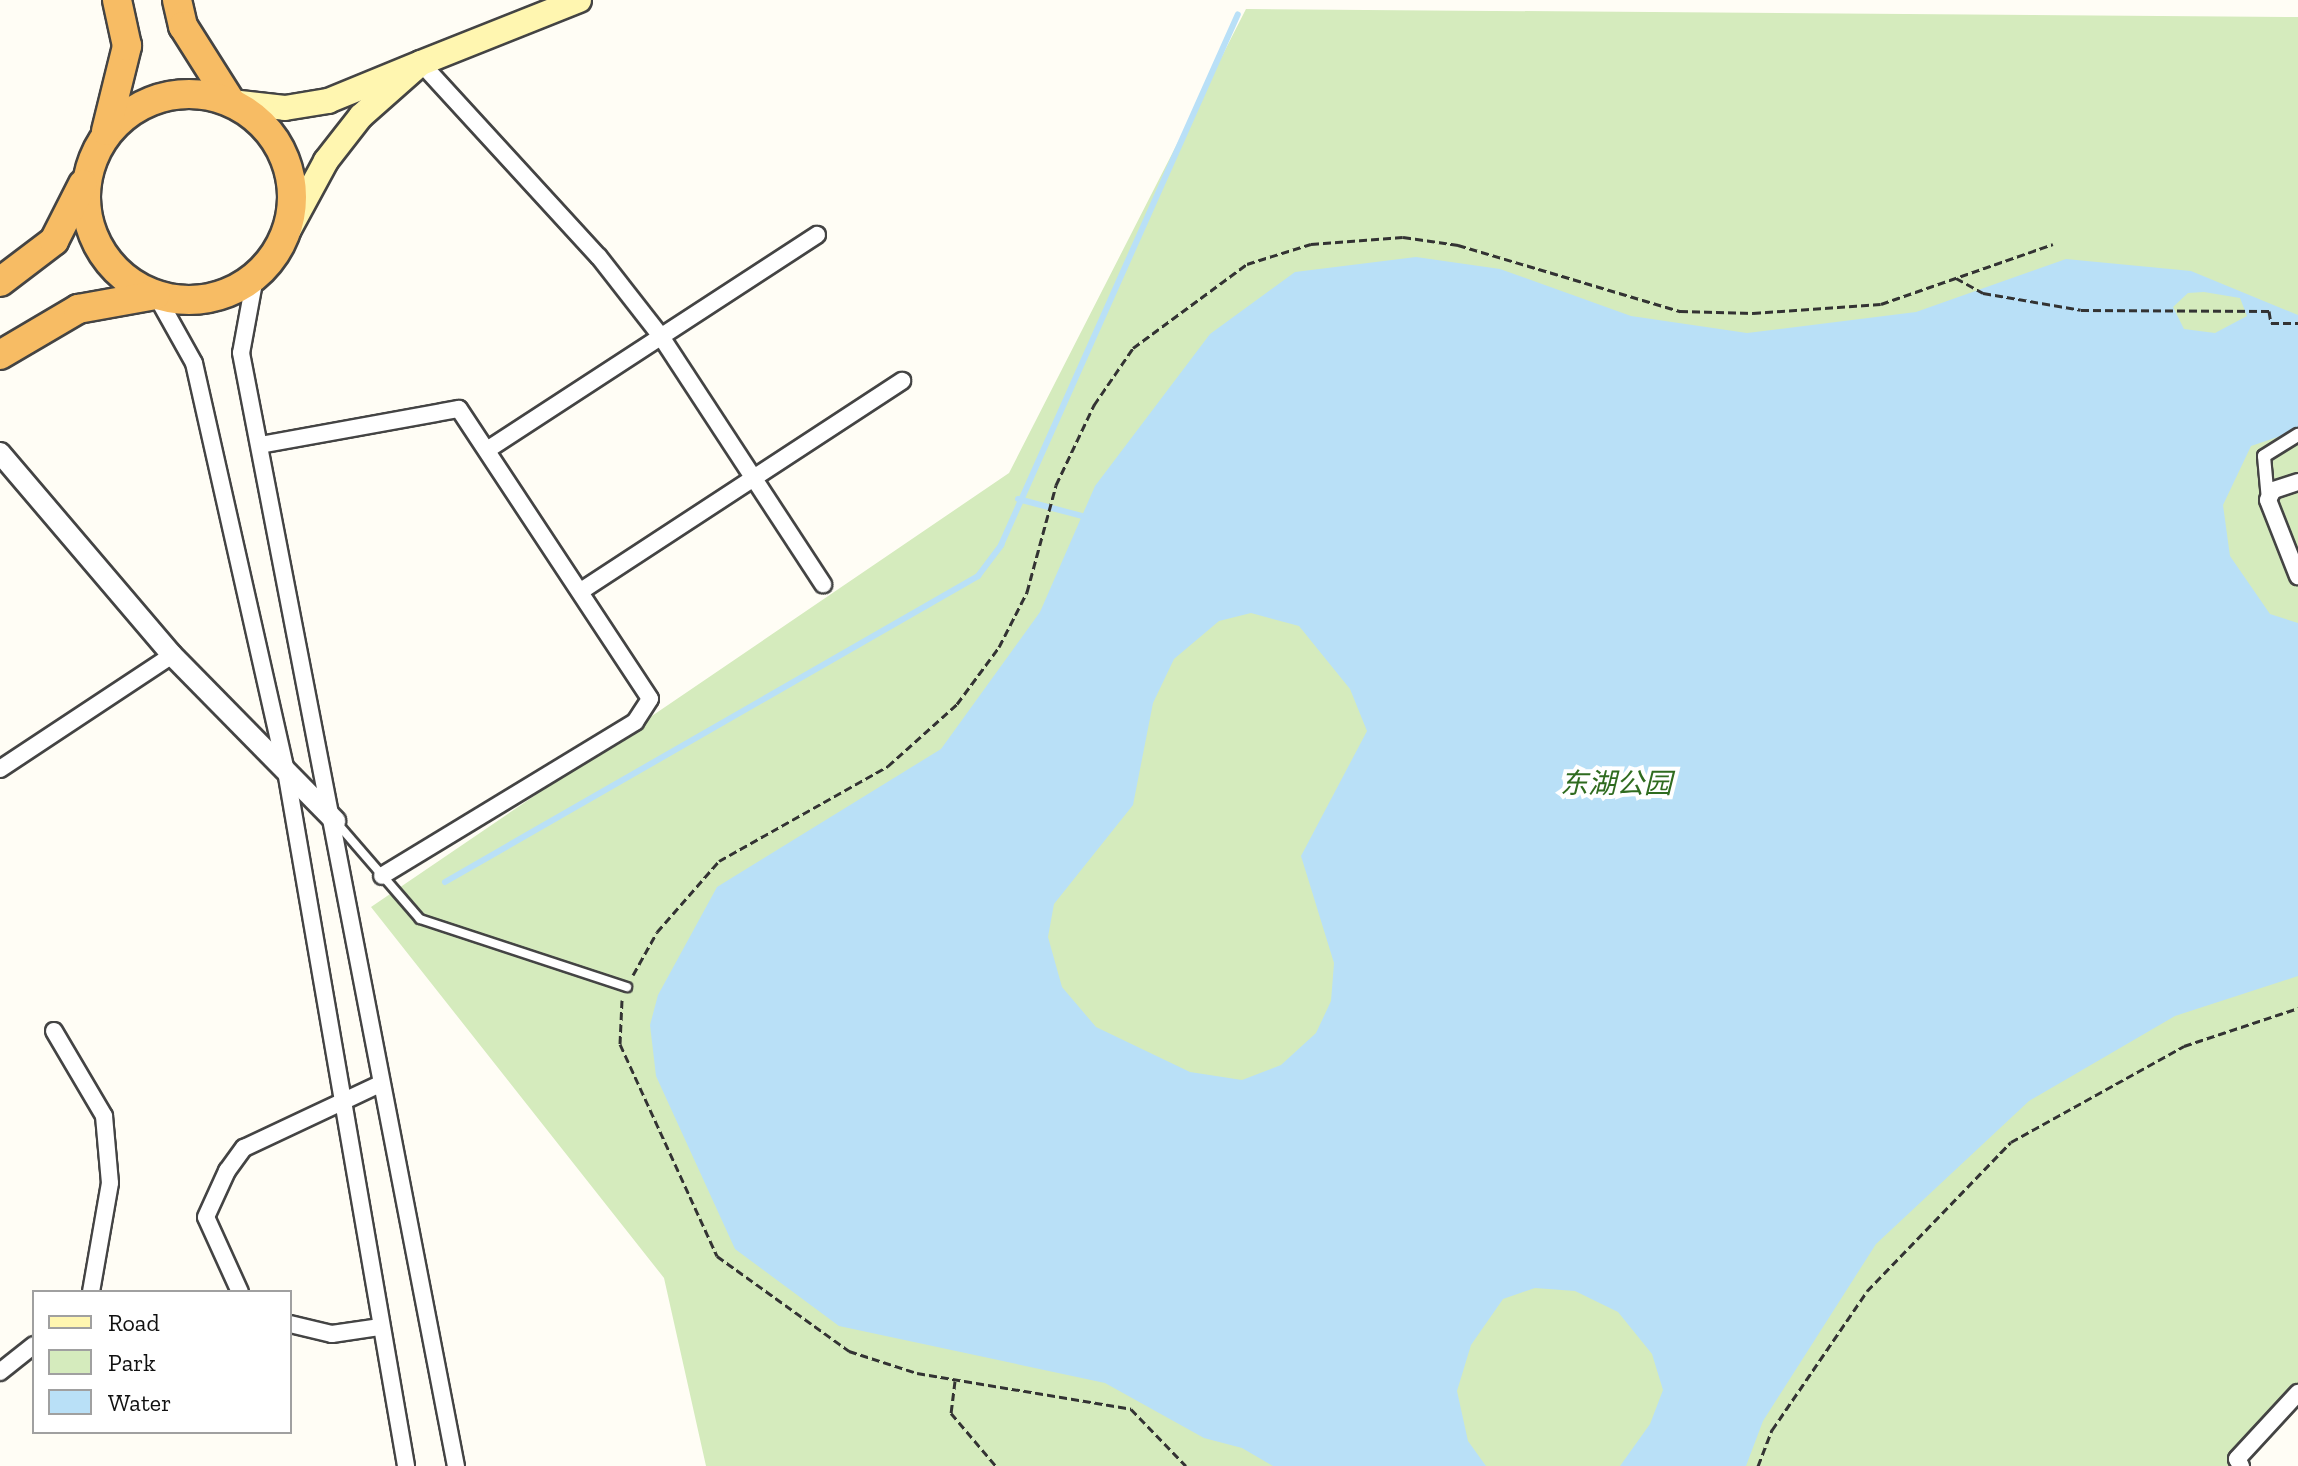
<!DOCTYPE html>
<html>
<head>
<meta charset="utf-8">
<style>
  body { margin:0 }
  #map { position:relative; width:2298px; height:1466px; overflow:hidden; background:#fffdf5; font-family:"Zilla Slab","Noto Sans SC",serif }
  div>[style] { position:absolute }
  .green>* { inset:0; background:#d5ebbd }
  .water>* { inset:0; background:#b9e0f7 }
  .stream>* { height:6px; margin:-3px; padding:0 3px; transform-origin:3px; border-radius:3px; background:#b9e0f7 }
  .path>* { height:3px; margin-top:-1.5px; transform-origin:0; background:repeating-linear-gradient(90deg,#333 0 8px,transparent 0 12px) }
  .roads { filter:drop-shadow(2px 0 #444) drop-shadow(-2px 0 #444) drop-shadow(0 2px #444) drop-shadow(0 -2px #444) }
  .service>* { height:8px; margin:-4px; padding:0 4px; transform-origin:4px; border-radius:4px; background:#fff }
  .pedestrian>* { height:12px; margin:-6px; padding:0 6px; transform-origin:6px; border-radius:6px; background:#fff }
  .minor>* { height:16px; margin:-8px; padding:0 8px; transform-origin:8px; border-radius:8px; background:#fff }
  .tertiary>* { height:20px; margin:-10px; padding:0 10px; transform-origin:10px; border-radius:10px; background:#fff }
  .secondary>* { height:24px; margin:-12px; padding:0 12px; transform-origin:12px; border-radius:12px; background:#fff6b0 }
  .trunk>* { height:28px; margin:-14px; padding:0 14px; transform-origin:14px; border-radius:14px; background:#f7bc64 }
  .trunk>.ring { margin:-14px; padding:0; box-sizing:content-box; background:none; border:28px solid #f7bc64; border-radius:50% }
  span { translate:-50% -50%; white-space:nowrap; text-align:center; line-height:1.15; -webkit-text-stroke:8px #fff; paint-order:stroke }
  .park-label { font-size:28px; color:#2f6b1f; font-style:italic }
  .legend { position:absolute; left:32px; top:1290px; width:260px; height:144px; box-sizing:border-box; background:#fff; border:2px solid #a0a0a0; margin:0; padding:10px 14px; list-style:none; font-size:24px; color:#111 }
  .legend li { display:flex; align-items:center; gap:16px; height:40px }
  .legend b { width:40px; border:2px solid #a0a0a0 }
</style>
</head>
<body>
<div id="map">
  <div class="green">
    <i style="clip-path:polygon(1246px 9px,2298px 17px,2298px 1397px,2240px 1466px,706px 1466px,664px 1278px,371px 907px,1009px 473px)"></i>
  </div>
  <div class="water">
    <i style="clip-path:polygon(evenodd,1416px 257px,1500px 269px,1631px 316px,1747px 333px,1916px 312px,2066px 259px,2191px 271px,2298px 315px,2298px 430px,2251px 446px,2223px 505px,2230px 556px,2270px 614px,2298px 623px,2298px 976px,2175px 1016px,2029px 1101px,1876px 1244px,1763px 1421px,1746px 1466px,1620px 1466px,1650px 1424px,1663px 1390px,1652px 1354px,1618px 1312px,1575px 1291px,1535px 1288px,1503px 1299px,1471px 1345px,1457px 1391px,1468px 1441px,1486px 1466px,1273px 1466px,1242px 1448px,1204px 1438px,1105px 1383px,839px 1326px,735px 1249px,656px 1076px,650px 1025px,658px 995px,717px 887px,941px 749px,1040px 612px,1095px 486px,1210px 334px,1295px 272px,1416px 257px,2204px 292px,2240px 298px,2247px 316px,2215px 333px,2184px 329px,2173px 307px,2188px 293px,2204px 292px,1416px 257px,1251px 613px,1299px 626px,1350px 689px,1367px 731px,1301px 856px,1334px 963px,1331px 1001px,1316px 1033px,1281px 1065px,1242px 1080px,1190px 1072px,1096px 1027px,1062px 987px,1048px 937px,1054px 904px,1133px 805px,1153px 703px,1174px 659px,1219px 621px,1251px 613px)"></i>
  </div>
  <div class="stream">
    <i style="left:1018px;top:499px;width:66px;rotate:14.9deg"></i>
    <i style="left:445px;top:882px;width:615px;rotate:-29.86deg"></i>
    <i style="left:978px;top:576px;width:39px;rotate:-53deg"></i>
    <i style="left:1001px;top:545px;width:581px;rotate:-65.95deg"></i>
  </div>
  <div class="path">
    <i style="left:1956px;top:278px;width:31px;rotate:29deg"></i>
    <i style="left:1983px;top:293px;width:99px;rotate:9.8deg"></i>
    <i style="left:2081px;top:310px;width:188px;rotate:0.3deg"></i>
    <i style="left:2269px;top:311px;width:12px;rotate:81deg"></i>
    <i style="left:2271px;top:323px;width:27px"></i>
    <i style="left:633px;top:975px;width:49px;rotate:-60.8deg"></i>
    <i style="left:657px;top:932px;width:94px;rotate:-48.9deg"></i>
    <i style="left:719px;top:861px;width:194px;rotate:-29.3deg"></i>
    <i style="left:888px;top:766px;width:93px;rotate:-41.9deg"></i>
    <i style="left:957px;top:704px;width:71px;rotate:-53.6deg"></i>
    <i style="left:999px;top:647px;width:62px;rotate:-63deg"></i>
    <i style="left:1027px;top:592px;width:111px;rotate:-74.8deg"></i>
    <i style="left:1056px;top:485px;width:89px;rotate:-64.6deg"></i>
    <i style="left:1094px;top:405px;width:69px;rotate:-55.6deg"></i>
    <i style="left:1133px;top:348px;width:142px;rotate:-36.4deg"></i>
    <i style="left:1247px;top:264px;width:67px;rotate:-17.4deg"></i>
    <i style="left:1311px;top:244px;width:92px;rotate:-4.4deg"></i>
    <i style="left:1403px;top:237px;width:56px;rotate:8.3deg"></i>
    <i style="left:1458px;top:245px;width:232px;rotate:16.6deg"></i>
    <i style="left:1680px;top:311px;width:73px;rotate:1.6deg"></i>
    <i style="left:1753px;top:313px;width:128px;rotate:-4deg"></i>
    <i style="left:1881px;top:304px;width:182px;rotate:-19.2deg"></i>
    <i style="left:622px;top:1000px;width:44px;rotate:92.6deg"></i>
    <i style="left:620px;top:1044px;width:233px;rotate:65.4deg"></i>
    <i style="left:717px;top:1256px;width:163px;rotate:35.7deg"></i>
    <i style="left:849px;top:1351px;width:71px;rotate:17.9deg"></i>
    <i style="left:917px;top:1373px;width:217px;rotate:9.5deg"></i>
    <i style="left:1131px;top:1409px;width:79px;rotate:46deg"></i>
    <i style="left:955px;top:1381px;width:32px;rotate:97deg"></i>
    <i style="left:951px;top:1413px;width:70px;rotate:49.7deg"></i>
    <i style="left:1758px;top:1466px;width:39px;rotate:-69deg"></i>
    <i style="left:1772px;top:1430px;width:168px;rotate:-55.6deg"></i>
    <i style="left:1867px;top:1291px;width:207px;rotate:-46deg"></i>
    <i style="left:2011px;top:1142px;width:198px;rotate:-29deg"></i>
    <i style="left:2184px;top:1046px;width:120px;rotate:-18.4deg"></i>
  </div>
  <div class="roads">
    <div class="service">
      <i style="left:336px;top:822px;width:128px;rotate:49.1deg"></i>
      <i style="left:420px;top:919px;width:218px;rotate:18.2deg"></i>
    </div>
    <div class="pedestrian">
      <i style="left:2268px;top:500px;width:44px;rotate:-95.2deg"></i>
      <i style="left:2264px;top:456px;width:40px;rotate:-32deg"></i>
    </div>
    <div class="minor">
      <i style="left:421px;top:63px;width:263px;rotate:47.5deg"></i>
      <i style="left:599px;top:257px;width:99px;rotate:52deg"></i>
      <i style="left:660px;top:335px;width:298px;rotate:56.8deg"></i>
      <i style="left:255px;top:277px;width:77px;rotate:100.4deg"></i>
      <i style="left:241px;top:353px;width:1134px;rotate:79.07deg"></i>
      <i style="left:156px;top:295px;width:78px;rotate:60.8deg"></i>
      <i style="left:194px;top:363px;width:418px;rotate:77.3deg"></i>
      <i style="left:286px;top:771px;width:705px;rotate:80.2deg"></i>
      <i style="left:260px;top:445px;width:202px;rotate:-10.3deg"></i>
      <i style="left:459px;top:409px;width:347px;rotate:56.6deg"></i>
      <i style="left:650px;top:699px;width:27px;rotate:123deg"></i>
      <i style="left:635px;top:722px;width:296px;rotate:148.7deg"></i>
      <i style="left:487px;top:450px;width:394px;rotate:-33.1deg"></i>
      <i style="left:2298px;top:482px;width:26px;rotate:162deg"></i>
      <i style="left:2273px;top:490px;width:11px;rotate:117deg"></i>
      <i style="left:2268px;top:500px;width:82px;rotate:68.5deg"></i>
      <i style="left:581px;top:591px;width:384px;rotate:-33.2deg"></i>
      <i style="left:0;top:769px;width:206px;rotate:-33.5deg"></i>
      <i style="left:54px;top:1031px;width:99px;rotate:59.5deg"></i>
      <i style="left:104px;top:1116px;width:67px;rotate:84.9deg"></i>
      <i style="left:110px;top:1183px;width:111px;rotate:99.9deg"></i>
      <i style="left:240px;top:1292px;width:82px;rotate:-114.4deg"></i>
      <i style="left:206px;top:1217px;width:51px;rotate:-65.5deg"></i>
      <i style="left:227px;top:1171px;width:29px;rotate:-54deg"></i>
      <i style="left:244px;top:1148px;width:150px;rotate:-25.2deg"></i>
      <i style="left:290px;top:1324px;width:43px;rotate:13.4deg"></i>
      <i style="left:332px;top:1334px;width:49px;rotate:-8.3deg"></i>
      <i style="left:0;top:1372px;width:43px;rotate:-38.5deg"></i>
      <i style="left:2241px;top:1466px;width:8px;rotate:-120deg"></i>
      <i style="left:2237px;top:1459px;width:90px;rotate:-47.3deg"></i>
    </div>
    <div class="tertiary">
      <i style="left:0;top:453px;width:265px;rotate:49.6deg"></i>
      <i style="left:172px;top:655px;width:233px;rotate:45.5deg"></i>
    </div>
    <div class="secondary">
      <i style="left:421px;top:63px;width:170px;rotate:-21.7deg"></i>
      <i style="left:231px;top:102px;width:54px;rotate:6.3deg"></i>
      <i style="left:285px;top:108px;width:44px;rotate:-9.2deg"></i>
      <i style="left:328px;top:101px;width:100px;rotate:-22.2deg"></i>
      <i style="left:421px;top:63px;width:80px;rotate:138.5deg"></i>
      <i style="left:361px;top:116px;width:57px;rotate:127.9deg"></i>
      <i style="left:326px;top:161px;width:84px;rotate:118.4deg"></i>
    </div>
    <div class="trunk">
      <i style="left:177px;top:0;width:27px;rotate:77deg"></i>
      <i style="left:183px;top:26px;width:90px;rotate:57.7deg"></i>
      <i class="ring" style="left:86px;top:94px;width:178px;height:178px"></i>
      <i style="left:106px;top:131px;width:88px;rotate:-76.1deg"></i>
      <i style="left:127px;top:46px;width:47px;rotate:-102.3deg"></i>
      <i style="left:0;top:282px;width:68px;rotate:-37.2deg"></i>
      <i style="left:54px;top:241px;width:64px;rotate:-63deg"></i>
      <i style="left:0;top:355px;width:91px;rotate:-30.5deg"></i>
      <i style="left:78px;top:309px;width:79px;rotate:-10.2deg"></i>
    </div>
  </div>
  <div class="park-label">
    <span style="left:1616px;top:784px">东湖公园</span>
  </div>
  <ul class="legend">
  <li><b style="height:10px;background:#fff6b0"></b>Road</li>
  <li><b style="height:22px;background:#d5ebbd"></b>Park</li>
  <li><b style="height:22px;background:#b9e0f7"></b>Water</li>
  </ul>
</div>
</body>
</html>
